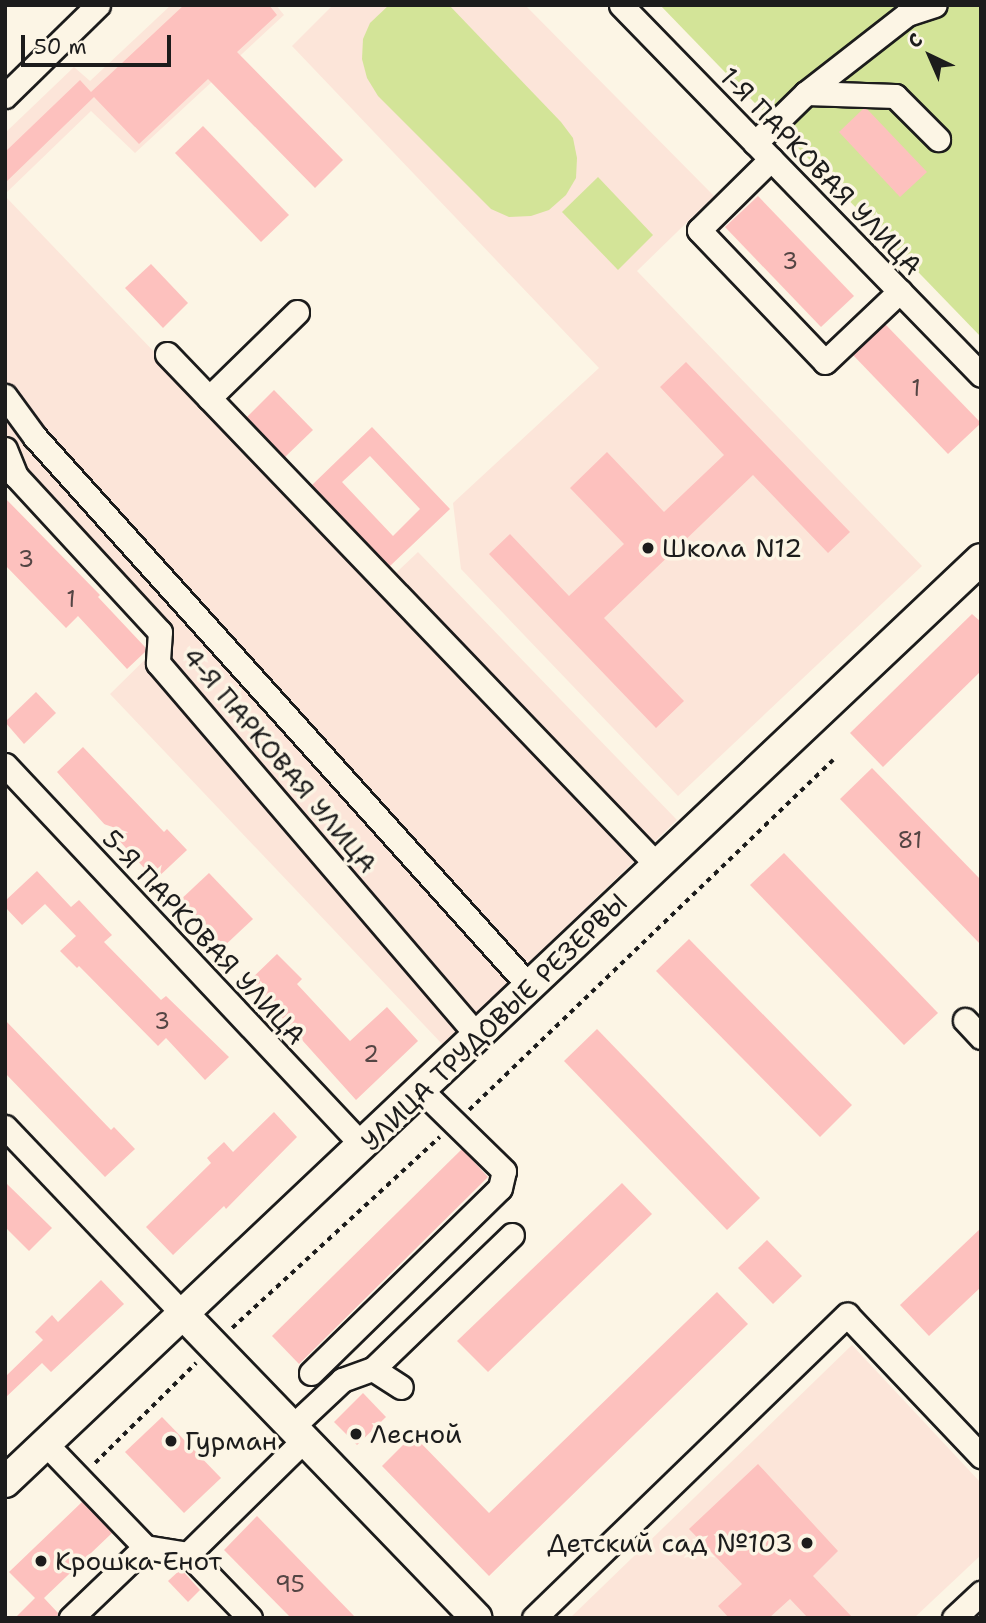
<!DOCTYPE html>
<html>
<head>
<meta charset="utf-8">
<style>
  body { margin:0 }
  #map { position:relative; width:986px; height:1623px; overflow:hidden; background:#fcf5e5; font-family:"Shantell Sans",sans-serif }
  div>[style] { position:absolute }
  .built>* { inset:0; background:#fce5d9 }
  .green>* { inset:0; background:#d3e498 }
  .building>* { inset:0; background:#fdc1be }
  .path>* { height:3.5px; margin-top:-1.75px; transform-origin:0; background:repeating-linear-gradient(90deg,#1c1c1c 0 5px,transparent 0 10px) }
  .roads { filter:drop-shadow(2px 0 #1c1c1c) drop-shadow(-2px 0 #1c1c1c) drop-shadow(0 2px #1c1c1c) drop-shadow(0 -2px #1c1c1c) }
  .minor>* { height:23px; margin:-11.5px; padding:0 11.5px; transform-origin:11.5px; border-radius:11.5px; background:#fcf5e5 }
  .major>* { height:30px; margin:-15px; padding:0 15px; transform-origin:15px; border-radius:15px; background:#fcf5e5 }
  .dots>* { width:19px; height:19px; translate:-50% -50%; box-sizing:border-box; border:4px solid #fcf5e5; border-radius:50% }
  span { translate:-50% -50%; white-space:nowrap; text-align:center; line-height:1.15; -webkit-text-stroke:7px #fcf5e5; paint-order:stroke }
  .number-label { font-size:23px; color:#544544 }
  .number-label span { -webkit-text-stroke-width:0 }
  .street-label { font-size:26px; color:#1c1c1c }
  .poi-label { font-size:26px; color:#1c1c1c }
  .left { translate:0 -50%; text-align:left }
  .right { translate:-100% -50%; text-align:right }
  .frame { position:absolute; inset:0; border:7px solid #1c1c1c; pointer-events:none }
  .north { position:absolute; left:895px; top:21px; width:70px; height:70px; -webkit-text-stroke:5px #fcf5e5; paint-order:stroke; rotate:316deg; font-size:19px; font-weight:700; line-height:28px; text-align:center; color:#1c1c1c }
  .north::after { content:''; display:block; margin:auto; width:24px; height:32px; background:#1c1c1c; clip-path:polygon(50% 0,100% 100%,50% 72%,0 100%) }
  .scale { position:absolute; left:21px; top:35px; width:150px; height:32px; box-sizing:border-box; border:4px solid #1c1c1c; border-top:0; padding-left:9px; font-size:21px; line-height:24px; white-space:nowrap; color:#1c1c1c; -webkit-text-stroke:5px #fcf5e5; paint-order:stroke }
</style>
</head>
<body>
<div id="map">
  <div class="built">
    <i style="clip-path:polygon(171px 5px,276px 5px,284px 15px,135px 153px,91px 111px,5px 194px,5px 133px,74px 67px,90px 81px)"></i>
    <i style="clip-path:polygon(333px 5px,525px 5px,714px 196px,637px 271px,922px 566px,678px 796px,461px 569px,453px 503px,599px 368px,292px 46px)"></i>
    <i style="clip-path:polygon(5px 196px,380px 588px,418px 552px,677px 820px,443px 1045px,110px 694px,173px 632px,5px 454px)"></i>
    <i style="clip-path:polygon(852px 1345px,981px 1483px,981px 1555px,914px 1618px,570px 1618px)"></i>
  </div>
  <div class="green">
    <i style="clip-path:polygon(389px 5px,449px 5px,561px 122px,573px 138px,577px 158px,576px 178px,566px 195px,549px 210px,531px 216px,509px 217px,491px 209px,378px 96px,367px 78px,362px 59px,363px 39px,370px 23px)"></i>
    <i style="clip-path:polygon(660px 5px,981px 5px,981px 337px)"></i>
    <i style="clip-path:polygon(598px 177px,653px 235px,618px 270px,562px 212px)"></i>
  </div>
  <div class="building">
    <i style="clip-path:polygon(184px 5px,269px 5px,277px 15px,237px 52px,343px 160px,315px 188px,208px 79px,139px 144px,94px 97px,5px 183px,5px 152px,80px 80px,91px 92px)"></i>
    <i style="clip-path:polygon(863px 109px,867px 109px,927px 172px,900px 197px,839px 132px)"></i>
    <i style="clip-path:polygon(203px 126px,289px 215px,261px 242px,175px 153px)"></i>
    <i style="clip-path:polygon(758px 196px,854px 296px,821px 327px,725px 227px)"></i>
    <i style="clip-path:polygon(151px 264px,188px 303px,163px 328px,125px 288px)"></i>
    <i style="clip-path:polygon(885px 324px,981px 423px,948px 454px,853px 355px)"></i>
    <i style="clip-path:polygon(686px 362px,850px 532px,828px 553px,753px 475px,604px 618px,684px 701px,656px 728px,489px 554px,510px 534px,569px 596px,624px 544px,570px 488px,607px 452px,664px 512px,724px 455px,660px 387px)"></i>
    <i style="clip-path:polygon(274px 390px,313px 430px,285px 457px,247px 417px)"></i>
    <i style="clip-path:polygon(evenodd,372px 427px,450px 509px,390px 566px,312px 485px,372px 427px,370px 456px,420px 509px,393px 536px,342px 482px,370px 456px)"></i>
    <i style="clip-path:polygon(5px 498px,100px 595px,98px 597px,145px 647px,145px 652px,127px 669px,78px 616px,66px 628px,5px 565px)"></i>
    <i style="clip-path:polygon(972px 614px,981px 622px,981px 671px,883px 767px,850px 733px)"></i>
    <i style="clip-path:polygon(36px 692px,56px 713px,24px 744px,5px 722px)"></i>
    <i style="clip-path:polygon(83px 747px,164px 832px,167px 829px,187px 850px,155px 880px,57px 772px)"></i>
    <i style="clip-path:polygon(872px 768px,981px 880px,981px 945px,840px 799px)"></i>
    <i style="clip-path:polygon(784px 853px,938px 1013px,904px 1045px,750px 885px)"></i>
    <i style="clip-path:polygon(37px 871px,71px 907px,79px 900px,112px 935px,104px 942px,161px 1000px,166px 996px,229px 1057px,205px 1080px,166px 1038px,158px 1046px,79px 966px,77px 968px,60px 951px,76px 936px,45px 904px,22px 925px,5px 907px,5px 901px)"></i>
    <i style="clip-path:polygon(209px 873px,253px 919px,221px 949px,177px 903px)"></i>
    <i style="clip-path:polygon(689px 939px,852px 1105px,820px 1137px,656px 971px)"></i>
    <i style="clip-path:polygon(277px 954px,302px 979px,297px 984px,350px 1041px,387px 1007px,418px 1041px,356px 1100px,249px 981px)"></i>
    <i style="clip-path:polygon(5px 1020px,111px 1130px,114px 1127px,135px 1149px,105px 1177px,5px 1073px)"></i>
    <i style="clip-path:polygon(597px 1029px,760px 1198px,727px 1230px,564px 1061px)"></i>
    <i style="clip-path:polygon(274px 1112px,297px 1137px,226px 1209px,224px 1206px,173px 1255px,146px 1227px,211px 1163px,207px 1158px,224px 1142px,233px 1152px)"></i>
    <i style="clip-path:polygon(462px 1149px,488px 1177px,299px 1364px,272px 1336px)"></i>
    <i style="clip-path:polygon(5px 1182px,52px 1228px,29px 1251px,5px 1227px)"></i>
    <i style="clip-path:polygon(622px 1183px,652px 1214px,488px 1372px,457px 1341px)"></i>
    <i style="clip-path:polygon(981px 1228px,981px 1287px,929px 1336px,900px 1305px)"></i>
    <i style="clip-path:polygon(767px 1240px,802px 1276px,773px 1304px,738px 1268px)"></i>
    <i style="clip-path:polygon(101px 1280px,124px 1304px,51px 1372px,42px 1363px,5px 1398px,5px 1377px,43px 1340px,35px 1332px,52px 1315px,58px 1322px)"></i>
    <i style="clip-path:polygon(717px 1292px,748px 1324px,489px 1576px,382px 1466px,413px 1435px,489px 1513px)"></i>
    <i style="clip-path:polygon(363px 1393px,386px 1417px,357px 1445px,334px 1422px)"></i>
    <i style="clip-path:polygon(162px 1417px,221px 1478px,184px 1513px,125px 1452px)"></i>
    <i style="clip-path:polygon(758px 1464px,838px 1551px,813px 1576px,853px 1618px,808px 1618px,790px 1599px,769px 1618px,729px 1618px,718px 1606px,742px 1584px,689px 1529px)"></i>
    <i style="clip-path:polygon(82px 1502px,112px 1533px,44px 1598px,58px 1613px,57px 1618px,15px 1618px,35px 1598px,9px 1572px)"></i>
    <i style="clip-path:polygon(257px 1516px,356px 1618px,291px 1618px,224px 1550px)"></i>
    <i style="clip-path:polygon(181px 1569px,200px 1590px,188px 1602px,168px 1581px)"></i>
  </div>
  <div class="path">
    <i style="left:469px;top:1110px;width:505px;rotate:-43.88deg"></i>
    <i style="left:232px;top:1328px;width:282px;rotate:-42.6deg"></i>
    <i style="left:95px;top:1463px;width:142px;rotate:-44.7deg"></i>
  </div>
  <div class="roads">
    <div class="minor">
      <i style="left:621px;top:5px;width:516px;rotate:45.78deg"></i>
      <i style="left:806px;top:93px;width:89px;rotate:1.9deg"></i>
      <i style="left:895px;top:96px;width:61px;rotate:45deg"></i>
      <i style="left:5px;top:96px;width:130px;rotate:-44.4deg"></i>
      <i style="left:755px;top:143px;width:71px;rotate:-44.4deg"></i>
      <i style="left:806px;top:93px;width:128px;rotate:-38deg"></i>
      <i style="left:907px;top:14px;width:29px;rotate:-18deg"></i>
      <i style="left:771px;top:159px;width:101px;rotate:135.4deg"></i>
      <i style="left:699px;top:230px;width:182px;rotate:46.3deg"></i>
      <i style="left:825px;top:362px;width:103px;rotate:-43.4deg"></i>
      <i style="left:167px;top:354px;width:709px;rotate:46.2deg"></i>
      <i style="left:5px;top:396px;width:51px;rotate:53.8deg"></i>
      <i style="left:35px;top:437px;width:741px;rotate:48.01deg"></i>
      <i style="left:209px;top:398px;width:123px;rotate:-44.3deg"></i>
      <i style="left:5px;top:449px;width:29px;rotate:68deg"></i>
      <i style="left:16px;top:476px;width:212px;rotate:47.3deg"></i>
      <i style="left:160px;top:632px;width:31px;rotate:94deg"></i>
      <i style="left:158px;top:663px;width:493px;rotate:49.4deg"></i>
      <i style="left:5px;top:765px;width:523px;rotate:46.78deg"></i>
      <i style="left:965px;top:1020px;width:23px;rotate:47deg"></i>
      <i style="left:5px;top:1127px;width:260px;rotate:46.4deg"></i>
      <i style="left:373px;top:1369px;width:193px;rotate:-44deg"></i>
      <i style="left:311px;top:1373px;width:264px;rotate:-44.4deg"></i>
      <i style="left:500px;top:1188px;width:17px;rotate:-77deg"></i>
      <i style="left:504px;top:1171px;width:115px;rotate:-135.7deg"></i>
      <i style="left:292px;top:1427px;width:69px;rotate:-43.2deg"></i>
      <i style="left:342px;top:1380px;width:33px;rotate:-20deg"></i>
      <i style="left:373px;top:1369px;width:33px;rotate:33deg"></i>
      <i style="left:46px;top:1444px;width:143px;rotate:46.1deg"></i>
      <i style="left:145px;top:1547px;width:103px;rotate:136.2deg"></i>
      <i style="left:145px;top:1547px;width:44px;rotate:9.2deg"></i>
      <i style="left:250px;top:1618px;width:89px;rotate:-134.1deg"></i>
      <i style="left:188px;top:1554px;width:164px;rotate:-44.5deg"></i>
      <i style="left:534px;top:1618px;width:436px;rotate:-44.1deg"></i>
      <i style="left:847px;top:1315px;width:195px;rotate:46.5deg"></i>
      <i style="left:954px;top:1618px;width:37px;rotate:-43deg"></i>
    </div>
    <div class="major">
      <i style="left:184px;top:1315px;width:421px;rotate:46deg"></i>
      <i style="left:5px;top:1482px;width:1343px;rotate:-43.4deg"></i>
    </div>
  </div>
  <div class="dots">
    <i style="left:648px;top:548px;background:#1c1c1c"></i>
    <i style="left:356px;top:1434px;background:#1c1c1c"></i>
    <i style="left:171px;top:1441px;background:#1c1c1c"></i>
    <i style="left:807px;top:1543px;background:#1c1c1c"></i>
    <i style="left:41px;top:1561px;background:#1c1c1c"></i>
  </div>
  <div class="number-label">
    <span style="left:790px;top:261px">3</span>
    <span style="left:916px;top:388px">1</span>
    <span style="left:26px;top:559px">3</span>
    <span style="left:71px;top:599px">1</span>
    <span style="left:910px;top:840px">81</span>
    <span style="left:162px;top:1021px">3</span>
    <span style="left:371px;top:1054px">2</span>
    <span style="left:290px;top:1584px">95</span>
  </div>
  <div class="street-label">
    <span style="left:821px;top:171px;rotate:46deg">1-Я ПАРКОВАЯ УЛИЦА</span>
    <span style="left:280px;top:760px;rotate:50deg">4-Я ПАРКОВАЯ УЛИЦА</span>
    <span style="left:204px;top:937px;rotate:47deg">5-Я ПАРКОВАЯ УЛИЦА</span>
    <span style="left:494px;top:1022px;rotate:-44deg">УЛИЦА ТРУДОВЫЕ РЕЗЕРВЫ</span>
  </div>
  <div class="poi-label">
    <span class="left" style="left:662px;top:548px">Школа N12</span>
    <span class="left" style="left:370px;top:1434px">Лесной</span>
    <span class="left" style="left:185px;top:1441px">Гурман</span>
    <span class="right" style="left:793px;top:1543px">Детский сад №103</span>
    <span class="left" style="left:55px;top:1561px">Крошка Енот</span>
  </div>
  <div class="frame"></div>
  <div class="north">С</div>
  <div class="scale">50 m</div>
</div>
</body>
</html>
